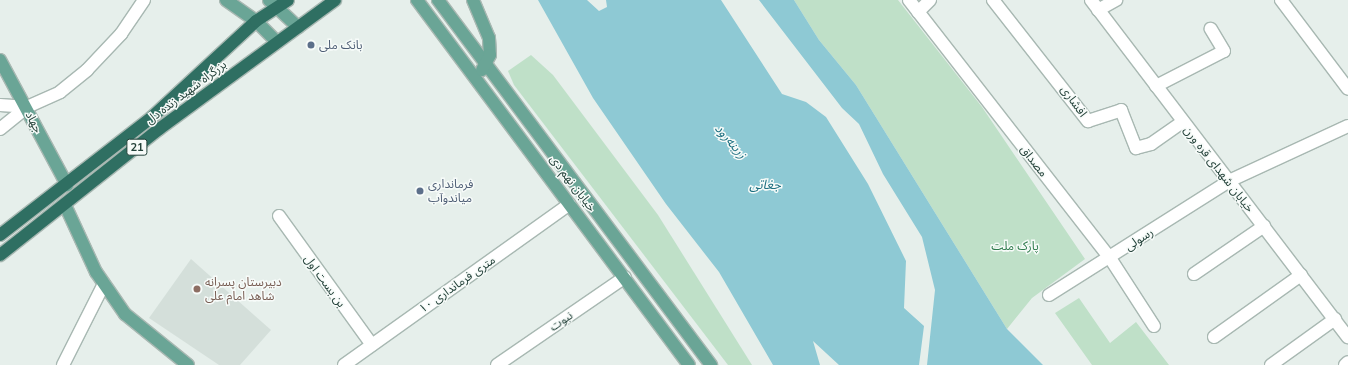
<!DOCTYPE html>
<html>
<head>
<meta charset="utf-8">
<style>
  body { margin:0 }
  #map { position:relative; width:1348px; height:365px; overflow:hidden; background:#e6efeb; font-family:Mulish,"Noto Sans Arabic",sans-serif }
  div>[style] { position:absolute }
  .built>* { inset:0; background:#d4dfda }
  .green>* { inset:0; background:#bfe0c8 }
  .water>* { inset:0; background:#8ec9d4 }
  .roads { filter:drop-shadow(1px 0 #a8b8b2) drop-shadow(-1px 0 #a8b8b2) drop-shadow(0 1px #a8b8b2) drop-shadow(0 -1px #a8b8b2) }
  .minor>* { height:12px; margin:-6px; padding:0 6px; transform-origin:6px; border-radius:6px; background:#fff }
  .major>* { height:12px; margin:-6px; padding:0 6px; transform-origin:6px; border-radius:6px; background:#6aa596 }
  .highway>* { height:12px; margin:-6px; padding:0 6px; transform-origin:6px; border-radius:6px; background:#2f6f62 }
  .dots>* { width:11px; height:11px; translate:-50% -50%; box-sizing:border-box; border:2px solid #f7fbf9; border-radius:50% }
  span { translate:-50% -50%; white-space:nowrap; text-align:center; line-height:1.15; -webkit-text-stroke:3px #f7fbf9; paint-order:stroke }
  .shield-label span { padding:1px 3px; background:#f7fbf9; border:1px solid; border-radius:3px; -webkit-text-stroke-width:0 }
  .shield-label { font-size:11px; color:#24423a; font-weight:700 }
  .service-label { font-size:12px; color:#4e5e75 }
  .left { translate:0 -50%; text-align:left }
  .street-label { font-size:12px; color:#24423a }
  .park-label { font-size:12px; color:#2d7a4b }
  .education-label { font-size:12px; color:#785e54 }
  .water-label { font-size:13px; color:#1c6f80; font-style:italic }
</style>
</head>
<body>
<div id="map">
  <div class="built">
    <i style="clip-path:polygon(191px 259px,271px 330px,240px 365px,219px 365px,149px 318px)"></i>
  </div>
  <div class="green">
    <i style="clip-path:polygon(794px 0,898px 0,982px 107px,1085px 259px,1032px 298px,1007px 329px,856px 85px,819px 40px)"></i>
    <i style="clip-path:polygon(531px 55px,553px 75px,658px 215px,752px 365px,728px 365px,514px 85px,508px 71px)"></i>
    <i style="clip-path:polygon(1079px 298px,1110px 343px,1136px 322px,1169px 365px,1092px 365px,1055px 313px)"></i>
  </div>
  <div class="water">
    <i style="clip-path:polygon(538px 0,587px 0,599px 11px,607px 7px,606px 0,721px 0,782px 94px,806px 102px,826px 117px,868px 184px,906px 261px,904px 308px,924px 326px,919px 365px,839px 365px,813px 341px,820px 365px,773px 365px,719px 272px,666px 204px,593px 98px)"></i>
    <i style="clip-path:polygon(759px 0,794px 0,819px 40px,856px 85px,1007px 329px,1043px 365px,927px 365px,935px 290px,922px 237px,883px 174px,859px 124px,842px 108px)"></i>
  </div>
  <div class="roads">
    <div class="minor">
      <i style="left:909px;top:0;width:327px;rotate:52.1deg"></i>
      <i style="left:1110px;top:258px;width:81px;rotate:57.1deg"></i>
      <i style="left:993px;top:0;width:154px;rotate:51.9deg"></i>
      <i style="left:1088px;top:121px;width:35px;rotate:-18deg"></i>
      <i style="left:1121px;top:110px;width:41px;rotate:68.5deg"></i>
      <i style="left:1136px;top:148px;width:16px;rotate:-15deg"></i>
      <i style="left:1151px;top:144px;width:39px;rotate:-35deg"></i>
      <i style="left:1091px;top:0;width:424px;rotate:52.7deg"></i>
      <i style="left:1281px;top:0;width:111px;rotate:53deg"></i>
      <i style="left:1098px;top:10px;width:21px;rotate:-29deg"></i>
      <i style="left:918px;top:12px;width:17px;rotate:-45deg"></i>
      <i style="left:1156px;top:86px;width:76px;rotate:-27.2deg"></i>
      <i style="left:1224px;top:51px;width:26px;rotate:-121deg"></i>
      <i style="left:0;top:105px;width:27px;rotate:4deg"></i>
      <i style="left:0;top:129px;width:35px;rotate:-39deg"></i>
      <i style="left:27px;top:107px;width:36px;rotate:-24deg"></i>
      <i style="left:60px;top:92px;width:35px;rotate:-39deg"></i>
      <i style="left:87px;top:70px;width:50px;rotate:-46.6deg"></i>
      <i style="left:121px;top:34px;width:41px;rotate:-55.9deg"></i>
      <i style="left:279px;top:216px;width:159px;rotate:54.2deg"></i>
      <i style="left:1194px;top:274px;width:85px;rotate:-34.4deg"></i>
      <i style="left:1049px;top:295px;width:213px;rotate:-32.3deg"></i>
      <i style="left:1229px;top:181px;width:131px;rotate:-24.8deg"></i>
      <i style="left:1214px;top:337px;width:107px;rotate:-35.5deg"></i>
      <i style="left:63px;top:365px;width:91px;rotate:-63.2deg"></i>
      <i style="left:344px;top:365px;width:277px;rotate:-35.5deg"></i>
      <i style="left:497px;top:365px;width:155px;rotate:-34.5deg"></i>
      <i style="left:1271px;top:365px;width:79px;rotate:-35.7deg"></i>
      <i style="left:1345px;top:365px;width:4px;rotate:-45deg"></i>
    </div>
    <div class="major">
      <i style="left:226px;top:0;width:37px;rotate:35deg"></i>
      <i style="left:256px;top:21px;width:30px;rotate:45deg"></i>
      <i style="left:269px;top:0;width:40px;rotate:43deg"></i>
      <i style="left:417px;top:0;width:455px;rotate:53.3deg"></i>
      <i style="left:438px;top:0;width:456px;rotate:53.2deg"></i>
      <i style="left:473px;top:0;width:41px;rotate:67.2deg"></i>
      <i style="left:489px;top:38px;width:17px;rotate:87deg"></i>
      <i style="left:490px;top:55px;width:17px;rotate:118deg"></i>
      <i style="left:0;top:60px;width:142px;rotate:61.8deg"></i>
      <i style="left:65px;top:205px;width:74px;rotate:65.2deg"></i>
      <i style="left:96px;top:272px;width:51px;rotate:55.4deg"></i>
      <i style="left:125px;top:314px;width:81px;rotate:39deg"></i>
    </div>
    <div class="highway">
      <i style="left:0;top:235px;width:191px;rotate:-37.8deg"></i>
      <i style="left:151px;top:118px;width:143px;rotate:-42.7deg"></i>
      <i style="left:256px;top:21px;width:38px;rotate:-33deg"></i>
      <i style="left:0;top:255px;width:203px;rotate:-38.4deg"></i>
      <i style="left:159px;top:129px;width:218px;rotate:-36.2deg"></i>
    </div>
  </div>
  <div class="dots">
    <i style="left:311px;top:45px;background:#5c6f8a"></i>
    <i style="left:420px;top:191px;background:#5c6f8a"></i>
    <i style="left:197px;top:289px;background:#8d6e63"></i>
  </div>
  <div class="shield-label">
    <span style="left:137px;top:147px">21</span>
  </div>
  <div class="service-label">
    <span class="left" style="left:319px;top:45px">بانک ملی</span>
    <span class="left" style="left:428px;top:191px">فرمانداری<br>میاندوآب</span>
  </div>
  <div class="street-label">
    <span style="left:186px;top:92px;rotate:-37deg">بزرگراه شهید زنده دل</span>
    <span style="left:1074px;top:101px;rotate:54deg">افشاری</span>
    <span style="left:34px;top:122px;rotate:63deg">جهاد</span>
    <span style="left:1034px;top:161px;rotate:52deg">مصداق</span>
    <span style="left:1219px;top:169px;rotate:52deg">خیابان شهدای قره ورن</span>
    <span style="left:573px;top:183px;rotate:53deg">خیابان نهم دی</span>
    <span style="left:1139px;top:239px;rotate:-33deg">رسولی</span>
    <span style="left:325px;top:281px;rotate:54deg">بن بست اول</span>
    <span style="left:457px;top:284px;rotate:-35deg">۱۰ متری فرمانداری</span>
    <span style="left:561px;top:321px;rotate:-35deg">نبوت</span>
  </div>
  <div class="park-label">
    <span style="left:1015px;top:246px">پارک ملت</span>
  </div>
  <div class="education-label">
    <span class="left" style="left:205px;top:289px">دبیرستان پسرانه<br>شاهد امام علی</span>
  </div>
  <div class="water-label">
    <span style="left:731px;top:141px;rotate:49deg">زرینه‌رود</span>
    <span style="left:765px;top:184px">جغاتی</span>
  </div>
</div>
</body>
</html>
